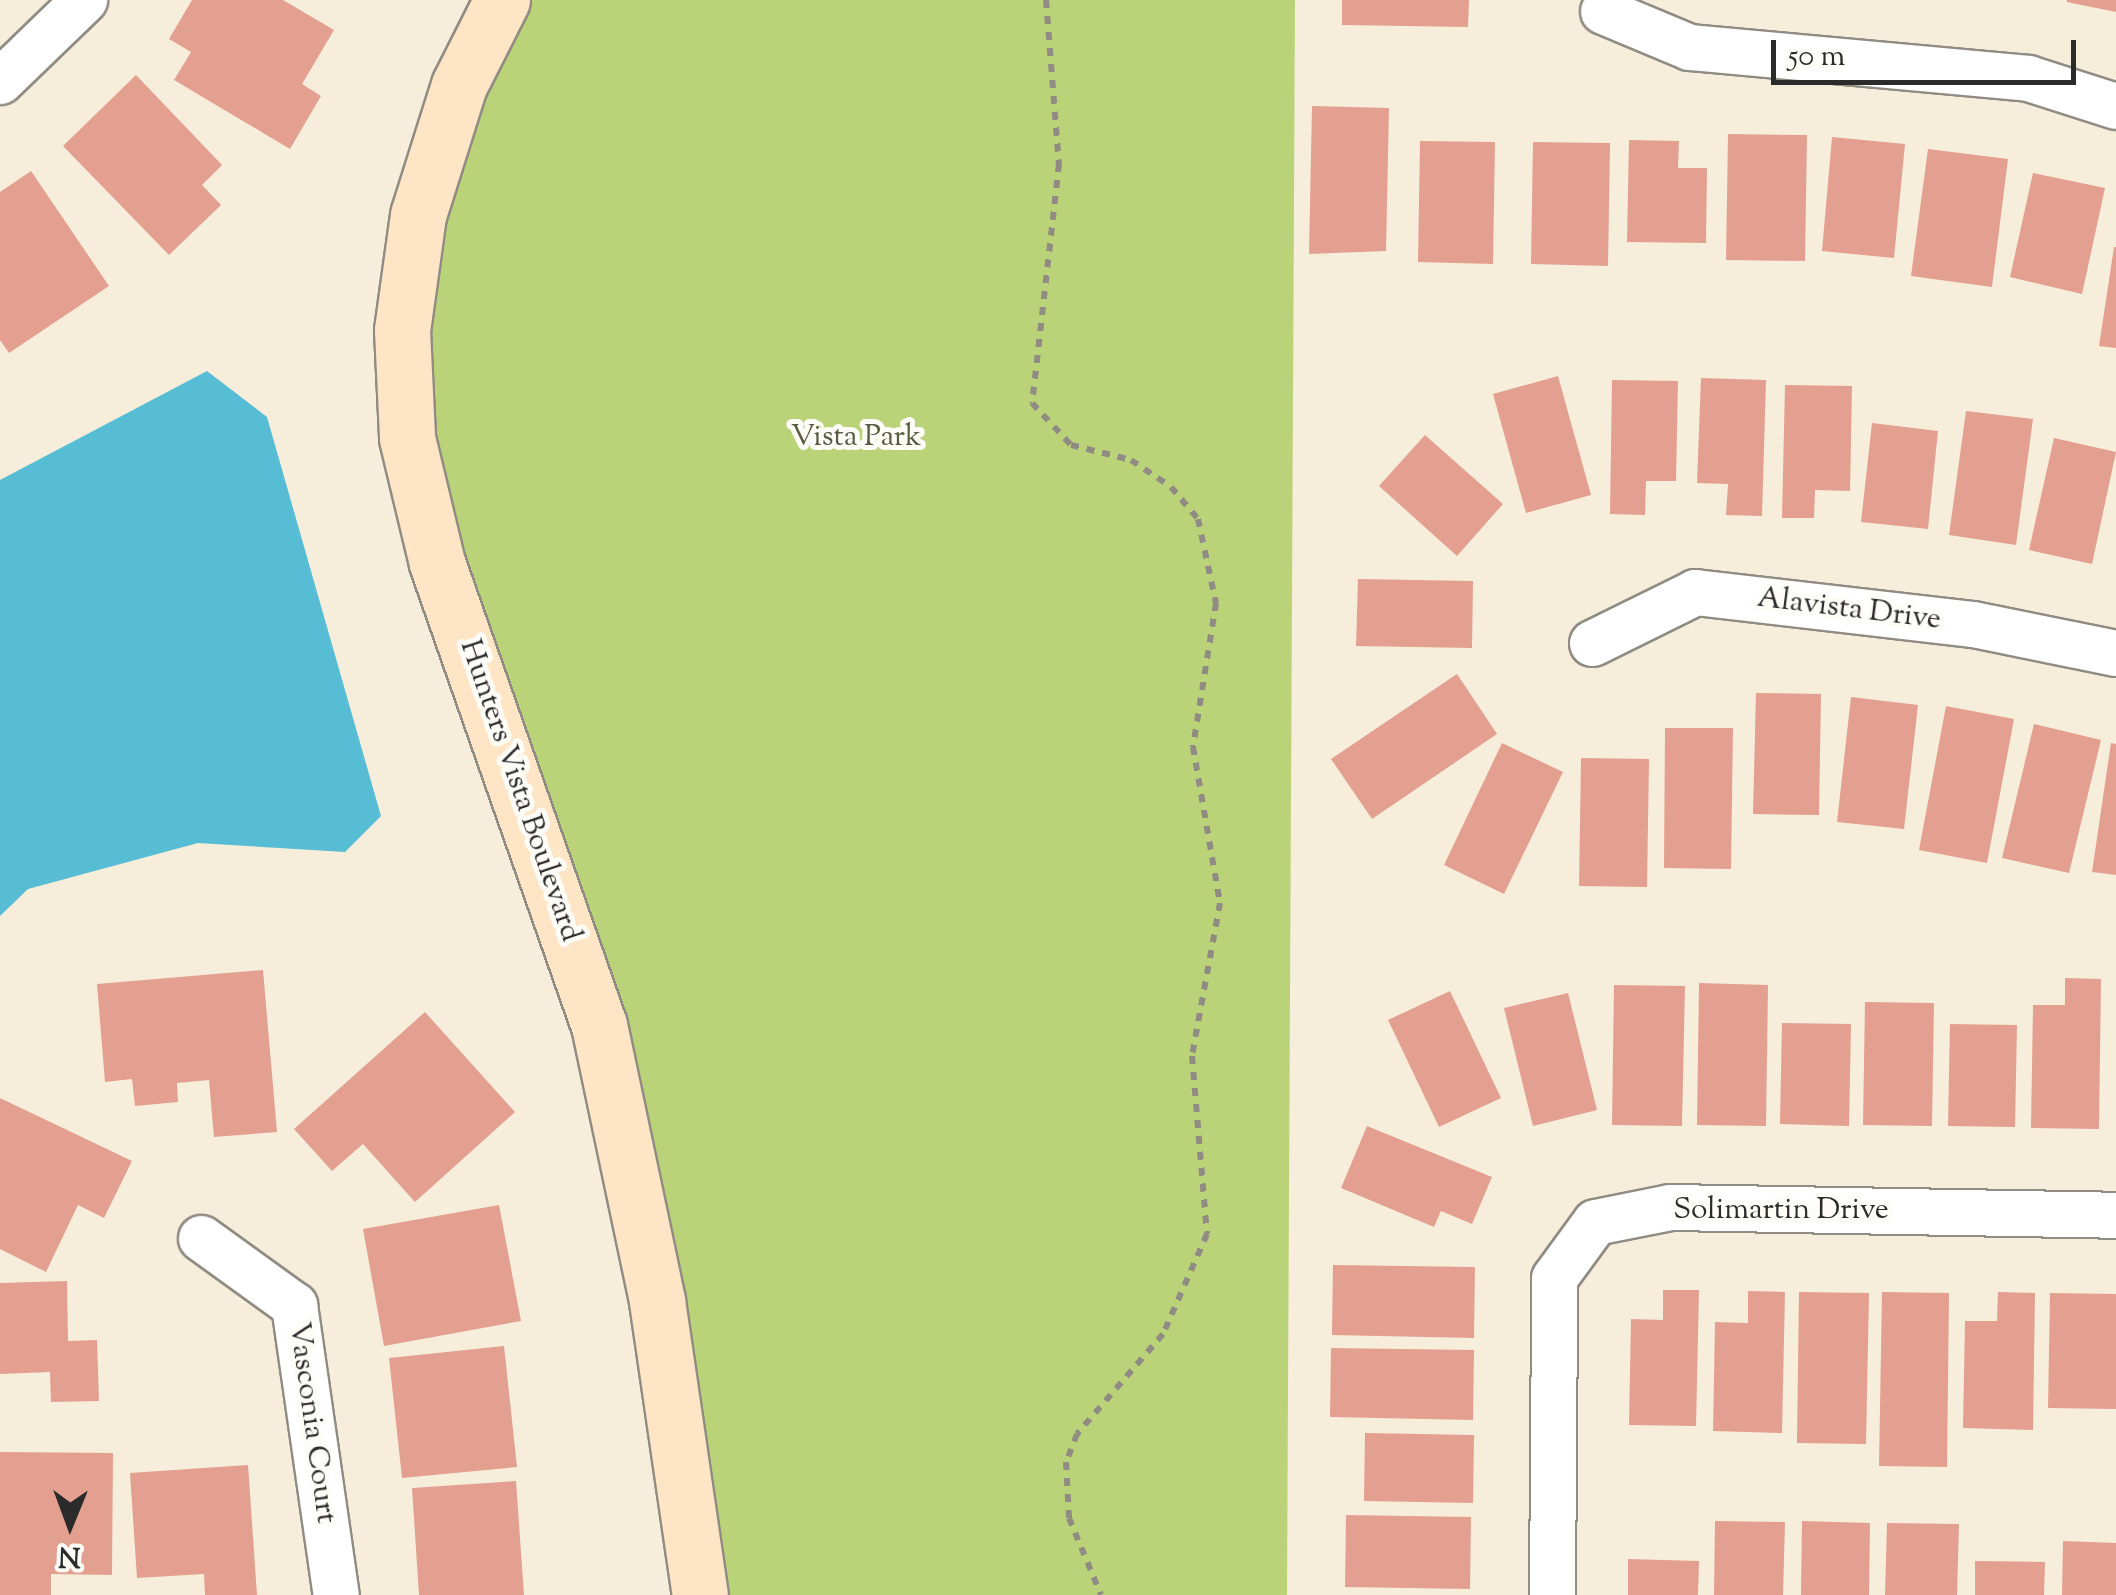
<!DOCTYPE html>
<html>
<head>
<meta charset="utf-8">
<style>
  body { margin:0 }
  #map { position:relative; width:2116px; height:1595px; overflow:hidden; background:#f7eddb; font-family:"Sorts Mill Goudy",serif }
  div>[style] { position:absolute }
  .green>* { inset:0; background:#bad378 }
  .water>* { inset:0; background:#56bdd4 }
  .building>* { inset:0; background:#e3a090 }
  .path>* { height:6px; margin-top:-3px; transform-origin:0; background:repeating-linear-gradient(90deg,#918c83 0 8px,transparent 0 16px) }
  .roads { filter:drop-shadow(2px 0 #918c83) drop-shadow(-2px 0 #918c83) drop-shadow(0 2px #918c83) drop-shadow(0 -2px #918c83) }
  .street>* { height:45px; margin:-22.5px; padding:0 22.5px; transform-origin:22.5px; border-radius:22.5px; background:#fff }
  .secondary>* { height:55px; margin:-27.5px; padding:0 27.5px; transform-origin:27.5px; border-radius:27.5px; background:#fde5c5 }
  span { translate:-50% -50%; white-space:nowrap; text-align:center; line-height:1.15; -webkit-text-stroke:10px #fdfcf7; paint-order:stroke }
  .park-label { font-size:30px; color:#565d42 }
  .street-label { font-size:30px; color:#2b2b2b }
  .north { position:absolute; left:20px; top:1475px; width:100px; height:100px; -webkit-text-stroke:8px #fdfcf7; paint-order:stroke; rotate:181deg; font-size:28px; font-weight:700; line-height:40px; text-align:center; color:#2b2b2b }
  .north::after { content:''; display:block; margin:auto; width:35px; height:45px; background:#2b2b2b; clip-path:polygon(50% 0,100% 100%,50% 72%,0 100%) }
  .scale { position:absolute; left:1771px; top:40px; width:305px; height:45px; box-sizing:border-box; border:5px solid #2b2b2b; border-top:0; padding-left:12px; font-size:30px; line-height:35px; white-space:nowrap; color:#2b2b2b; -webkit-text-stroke:8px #fdfcf7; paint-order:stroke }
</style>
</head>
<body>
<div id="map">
  <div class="green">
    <i style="clip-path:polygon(502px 0,1295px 0,1287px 1595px,700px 1595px,522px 786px,402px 330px)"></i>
  </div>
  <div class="water">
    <i style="clip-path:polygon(207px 371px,267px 417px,381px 816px,345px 852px,198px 843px,28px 889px,0 916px,0 480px)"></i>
  </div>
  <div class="building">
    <i style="clip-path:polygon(192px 0,283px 0,334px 30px,302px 84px,321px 96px,290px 149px,174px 80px,191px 52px,169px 39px)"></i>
    <i style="clip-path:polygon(1342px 0,1469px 0,1468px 27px,1342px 25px)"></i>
    <i style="clip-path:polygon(2067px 0,2116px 0,2116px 12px,2067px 2px)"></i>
    <i style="clip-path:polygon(136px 75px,222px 165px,202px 185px,221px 205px,169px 255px,63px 146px)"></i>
    <i style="clip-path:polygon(1312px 106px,1389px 108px,1386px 251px,1309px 254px)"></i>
    <i style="clip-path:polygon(1728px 134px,1807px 135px,1805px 261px,1726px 260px)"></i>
    <i style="clip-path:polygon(1832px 137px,1905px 144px,1894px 258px,1822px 251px)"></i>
    <i style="clip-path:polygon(1629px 140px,1679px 141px,1678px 168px,1707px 168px,1706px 243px,1627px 242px)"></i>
    <i style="clip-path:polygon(1420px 141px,1495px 142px,1493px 264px,1418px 262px)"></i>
    <i style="clip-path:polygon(1533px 142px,1610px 143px,1608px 266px,1531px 264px)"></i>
    <i style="clip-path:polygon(1928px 149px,2008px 159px,1992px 287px,1911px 276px)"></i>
    <i style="clip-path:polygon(31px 171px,109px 286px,9px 353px,0 340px,0 192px)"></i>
    <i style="clip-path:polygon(2033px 173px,2105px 188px,2082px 294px,2010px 277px)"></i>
    <i style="clip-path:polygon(2114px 247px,2116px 247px,2116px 348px,2099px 346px)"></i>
    <i style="clip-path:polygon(1558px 376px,1591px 495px,1526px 513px,1493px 394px)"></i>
    <i style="clip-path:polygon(1701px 378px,1766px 380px,1762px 516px,1726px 515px,1728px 484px,1697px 483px)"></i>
    <i style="clip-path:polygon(1612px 380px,1678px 381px,1676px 481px,1646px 481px,1645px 515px,1610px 514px)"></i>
    <i style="clip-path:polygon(1785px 385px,1852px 386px,1850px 491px,1815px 490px,1814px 518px,1782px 518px)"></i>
    <i style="clip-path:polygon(1966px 411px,2033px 419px,2016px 545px,1949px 535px)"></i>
    <i style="clip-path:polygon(1872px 423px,1938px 431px,1928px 529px,1861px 522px)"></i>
    <i style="clip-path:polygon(1425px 435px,1503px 504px,1457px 556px,1379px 486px)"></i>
    <i style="clip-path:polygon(2054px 438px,2116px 452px,2092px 564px,2029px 550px)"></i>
    <i style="clip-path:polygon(1358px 579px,1473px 581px,1472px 648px,1356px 646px)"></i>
    <i style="clip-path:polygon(1457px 674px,1497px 734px,1372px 819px,1331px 759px)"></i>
    <i style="clip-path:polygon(1756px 693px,1821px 694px,1819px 815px,1753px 814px)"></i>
    <i style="clip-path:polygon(1851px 697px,1918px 705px,1904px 829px,1837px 822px)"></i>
    <i style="clip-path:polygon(1946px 706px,2014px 719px,1987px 863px,1919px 850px)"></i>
    <i style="clip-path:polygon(2034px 724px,2101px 740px,2069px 873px,2002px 858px)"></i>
    <i style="clip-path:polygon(1665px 728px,1733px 728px,1731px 869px,1664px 868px)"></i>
    <i style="clip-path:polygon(1502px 743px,1563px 772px,1504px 894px,1444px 865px)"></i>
    <i style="clip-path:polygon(2111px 743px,2116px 744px,2116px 875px,2092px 872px)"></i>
    <i style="clip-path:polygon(1581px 758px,1649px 759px,1647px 887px,1579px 886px)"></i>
    <i style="clip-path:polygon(263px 970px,277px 1132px,214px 1137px,209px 1080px,177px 1083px,178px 1102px,135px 1106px,132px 1079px,105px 1082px,97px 984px)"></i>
    <i style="clip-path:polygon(2065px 978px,2101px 979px,2099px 1129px,2031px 1128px,2033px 1005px,2065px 1005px)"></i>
    <i style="clip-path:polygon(1699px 983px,1768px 985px,1766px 1126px,1697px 1125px)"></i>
    <i style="clip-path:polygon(1614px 985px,1685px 986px,1682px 1126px,1612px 1125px)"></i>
    <i style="clip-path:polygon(1450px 991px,1501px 1098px,1439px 1127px,1388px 1020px)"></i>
    <i style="clip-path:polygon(1568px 993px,1597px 1110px,1533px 1126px,1504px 1008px)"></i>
    <i style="clip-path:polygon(1865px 1002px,1934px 1003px,1932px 1126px,1863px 1125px)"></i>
    <i style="clip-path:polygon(425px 1012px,515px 1112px,415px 1202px,363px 1144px,332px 1171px,294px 1129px)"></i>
    <i style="clip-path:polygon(1782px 1023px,1851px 1024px,1849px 1126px,1780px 1124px)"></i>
    <i style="clip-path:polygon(1950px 1024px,2017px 1025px,2015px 1127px,1948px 1126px)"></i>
    <i style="clip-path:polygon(0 1098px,132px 1161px,104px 1218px,78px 1205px,46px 1272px,0 1249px)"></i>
    <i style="clip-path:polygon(1367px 1126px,1492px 1177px,1472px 1224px,1441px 1211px,1434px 1227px,1341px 1188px)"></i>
    <i style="clip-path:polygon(499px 1205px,521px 1321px,384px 1346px,363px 1229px)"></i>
    <i style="clip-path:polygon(1333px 1265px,1475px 1267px,1474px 1338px,1332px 1335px)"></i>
    <i style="clip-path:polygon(67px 1281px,68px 1341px,97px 1340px,99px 1401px,51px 1402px,50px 1372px,0 1374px,0 1283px)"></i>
    <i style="clip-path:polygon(1663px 1290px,1699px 1290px,1696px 1426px,1629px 1425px,1631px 1319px,1663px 1320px)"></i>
    <i style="clip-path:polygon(1748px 1291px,1785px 1292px,1782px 1433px,1713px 1431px,1715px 1322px,1748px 1323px)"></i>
    <i style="clip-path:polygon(1799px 1292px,1869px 1293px,1866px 1444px,1797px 1443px)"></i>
    <i style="clip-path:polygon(1882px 1292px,1949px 1293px,1947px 1467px,1879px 1466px)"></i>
    <i style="clip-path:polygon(1998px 1292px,2035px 1293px,2033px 1430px,1963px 1428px,1965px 1321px,1997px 1321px)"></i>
    <i style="clip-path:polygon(2050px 1293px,2116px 1294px,2116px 1409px,2048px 1408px)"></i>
    <i style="clip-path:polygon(504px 1346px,517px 1467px,402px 1478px,389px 1358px)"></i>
    <i style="clip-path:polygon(1331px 1348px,1474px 1350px,1473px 1420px,1330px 1417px)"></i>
    <i style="clip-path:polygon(1365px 1433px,1474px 1435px,1473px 1503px,1364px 1501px)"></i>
    <i style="clip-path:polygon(0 1452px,113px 1453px,112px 1575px,51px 1574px,51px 1595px,0 1595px)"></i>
    <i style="clip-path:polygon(248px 1465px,257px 1595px,205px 1595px,204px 1574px,137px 1578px,130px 1473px)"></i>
    <i style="clip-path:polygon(516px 1481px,524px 1595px,419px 1595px,412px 1488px)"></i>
    <i style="clip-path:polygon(1346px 1515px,1471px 1517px,1470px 1589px,1345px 1587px)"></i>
    <i style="clip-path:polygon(1715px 1521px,1785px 1522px,1783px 1595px,1714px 1595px)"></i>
    <i style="clip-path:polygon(1802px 1521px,1870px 1523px,1869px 1595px,1801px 1595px)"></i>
    <i style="clip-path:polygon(1887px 1523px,1959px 1524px,1957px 1595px,1885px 1595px)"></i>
    <i style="clip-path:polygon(2063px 1541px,2116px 1543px,2116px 1595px,2062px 1595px)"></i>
    <i style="clip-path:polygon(1628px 1559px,1699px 1561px,1698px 1595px,1628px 1595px)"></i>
    <i style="clip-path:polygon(1975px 1561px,2045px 1562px,2044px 1595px,1975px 1595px)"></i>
  </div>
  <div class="path">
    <i style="left:1046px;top:0;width:165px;rotate:85.5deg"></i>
    <i style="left:1059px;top:164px;width:241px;rotate:96.4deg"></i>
    <i style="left:1032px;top:403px;width:57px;rotate:47.1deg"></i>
    <i style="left:1071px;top:445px;width:62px;rotate:14deg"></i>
    <i style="left:1131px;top:460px;width:48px;rotate:34deg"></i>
    <i style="left:1171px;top:487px;width:42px;rotate:49.8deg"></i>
    <i style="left:1198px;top:519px;width:86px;rotate:77.9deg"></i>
    <i style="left:1216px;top:603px;width:146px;rotate:99.1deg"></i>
    <i style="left:1193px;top:747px;width:158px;rotate:80.2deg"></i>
    <i style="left:1220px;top:903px;width:156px;rotate:100.4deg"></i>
    <i style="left:1192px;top:1056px;width:179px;rotate:85.2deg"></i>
    <i style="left:1207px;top:1234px;width:109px;rotate:113.7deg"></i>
    <i style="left:1163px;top:1334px;width:132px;rotate:130.7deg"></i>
    <i style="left:1077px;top:1434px;width:30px;rotate:111deg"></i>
    <i style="left:1066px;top:1462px;width:56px;rotate:86.9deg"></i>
    <i style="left:1069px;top:1518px;width:83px;rotate:67.4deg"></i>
  </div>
  <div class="roads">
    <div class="street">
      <i style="left:1603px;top:11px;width:93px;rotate:22.7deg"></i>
      <i style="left:1689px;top:47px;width:340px;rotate:5.2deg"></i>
      <i style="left:2028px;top:78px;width:92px;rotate:17.7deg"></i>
      <i style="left:0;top:81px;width:117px;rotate:-44deg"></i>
      <i style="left:1592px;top:643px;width:115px;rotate:-26.3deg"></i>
      <i style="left:1695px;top:592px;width:280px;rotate:6.6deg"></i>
      <i style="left:1973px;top:624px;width:146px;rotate:11.5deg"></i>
      <i style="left:201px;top:1238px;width:115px;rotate:35.8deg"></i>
      <i style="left:294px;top:1305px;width:293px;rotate:81.8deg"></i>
      <i style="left:1552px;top:1595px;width:317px;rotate:-89.6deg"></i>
      <i style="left:1554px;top:1278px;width:69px;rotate:-53.8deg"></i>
      <i style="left:1595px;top:1222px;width:76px;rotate:-11.3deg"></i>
      <i style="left:1670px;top:1207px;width:446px;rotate:1deg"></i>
    </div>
    <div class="secondary">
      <i style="left:502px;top:0;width:95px;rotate:116.8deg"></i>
      <i style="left:459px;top:85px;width:136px;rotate:107.5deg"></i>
      <i style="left:418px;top:215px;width:116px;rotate:97.9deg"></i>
      <i style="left:402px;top:330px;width:108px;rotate:87.3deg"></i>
      <i style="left:407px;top:438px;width:129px;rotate:76.5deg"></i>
      <i style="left:437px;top:563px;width:490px;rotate:70.7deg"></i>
      <i style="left:599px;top:1025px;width:282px;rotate:78.1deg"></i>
      <i style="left:657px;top:1301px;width:297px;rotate:81.7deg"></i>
    </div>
  </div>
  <div class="park-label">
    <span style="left:856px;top:438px">Vista Park</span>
  </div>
  <div class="street-label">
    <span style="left:1849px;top:610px;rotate:7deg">Alavista Drive</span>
    <span style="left:519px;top:791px;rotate:71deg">Hunters Vista Boulevard</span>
    <span style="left:1781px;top:1211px">Solimartin Drive</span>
    <span style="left:311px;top:1423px;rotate:82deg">Vasconia Court</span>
  </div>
  <div class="north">N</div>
  <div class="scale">50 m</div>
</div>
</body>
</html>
